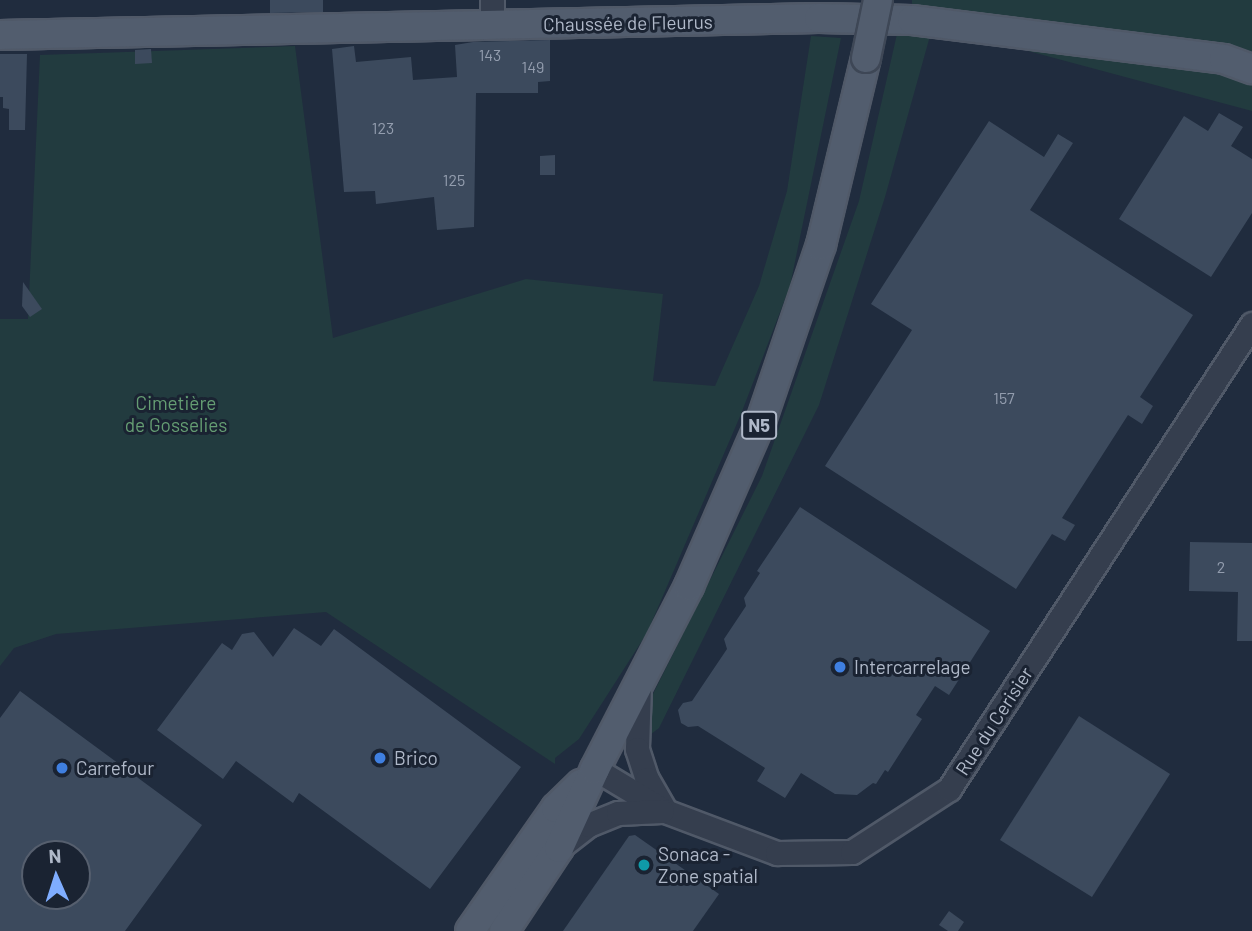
<!DOCTYPE html>
<html>
<head>
<meta charset="utf-8">
<style>
  body { margin:0 }
  #map { position:relative; width:1252px; height:931px; overflow:hidden; background:#202c3e; font-family:Barlow,sans-serif }
  div>[style] { position:absolute }
  .green>* { inset:0; background:#223b3f }
  .building>* { inset:0; background:#3c4a5d }
  .roads { filter:drop-shadow(2px 0 #505968) drop-shadow(-2px 0 #505968) drop-shadow(0 2px #505968) drop-shadow(0 -2px #505968) }
  .minor>* { height:23px; margin:-11.5px; padding:0 11.5px; transform-origin:11.5px; border-radius:11.5px; background:#353e4e }
  .major>* { height:28px; margin:-14px; padding:0 14px; transform-origin:14px; border-radius:14px; background:#525d6e }
  .bridges { filter:drop-shadow(2px 0 #3e4756) drop-shadow(-2px 0 #3e4756) drop-shadow(0 2px #3e4756) drop-shadow(0 -2px #3e4756) }
  .major-bridge>* { height:28px; margin:-14px; padding:0 14px; transform-origin:14px; border-radius:14px; background:#525d6e }
  .dots>* { width:19px; height:19px; translate:-50% -50%; box-sizing:border-box; border:4px solid #1a2332; border-radius:50% }
  span { translate:-50% -50%; white-space:nowrap; text-align:center; line-height:1.15; -webkit-text-stroke:6px #1a2332; paint-order:stroke }
  .number-label { font-size:16px; color:#939dae }
  .number-label span { -webkit-text-stroke-width:0 }
  .shield-label span { padding:2px 5px; background:#1a2332; border:2px solid; border-radius:5px; -webkit-text-stroke-width:0 }
  .shield-label { font-size:18px; color:#b0b9c9; font-weight:700 }
  .street-label { font-size:19px; color:#b0b9c9 }
  .park-label { font-size:19px; color:#659d73 }
  .poi-label { font-size:19px; color:#b0b9c9 }
  .left { translate:0 -50%; text-align:left }
  .north { position:absolute; left:21px; top:840px; width:70px; height:70px; box-sizing:border-box; background:#1a2332; border:2px solid #565f6e; border-radius:50%; rotate:357deg; font-size:19px; font-weight:700; line-height:28px; text-align:center; color:#b0b9c9 }
  .north::after { content:''; display:block; margin:auto; width:24px; height:32px; background:#7fadff; clip-path:polygon(50% 0,100% 100%,50% 72%,0 100%) }
</style>
</head>
<body>
<div id="map">
  <div class="green">
    <i style="clip-path:polygon(912px 0,1252px 0,1252px 111px,912px 20px)"></i>
    <i style="clip-path:polygon(897px 34px,930px 36px,885px 197px,819px 405px,659px 728px,646px 738px,638px 724px,762px 476px,859px 201px)"></i>
    <i style="clip-path:polygon(811px 36px,841px 38px,790px 286px,741px 414px,647px 633px,579px 739px,555px 758px,555px 764px,326px 612px,56px 634px,14px 648px,0 666px,0 319px,28px 319px,40px 55px,295px 46px,333px 338px,526px 279px,663px 294px,653px 381px,715px 386px,759px 286px,787px 191px)"></i>
  </div>
  <div class="building">
    <i style="clip-path:polygon(270px 0,323px 0,323px 12px,270px 13px)"></i>
    <i style="clip-path:polygon(550px 40px,550px 81px,538px 82px,538px 93px,476px 93px,474px 227px,437px 230px,434px 197px,376px 204px,375px 191px,344px 192px,332px 49px,354px 46px,356px 62px,411px 57px,413px 80px,457px 77px,455px 45px,473px 42px)"></i>
    <i style="clip-path:polygon(151px 49px,152px 63px,135px 64px,135px 50px)"></i>
    <i style="clip-path:polygon(0 54px,27px 54px,25px 130px,9px 130px,9px 109px,3px 108px,3px 97px,0 97px)"></i>
    <i style="clip-path:polygon(1219px 113px,1243px 127px,1231px 146px,1252px 159px,1252px 213px,1211px 277px,1119px 219px,1184px 116px,1208px 131px)"></i>
    <i style="clip-path:polygon(989px 121px,1044px 157px,1058px 134px,1073px 143px,1030px 210px,1193px 315px,1140px 397px,1153px 406px,1142px 424px,1128px 415px,1062px 518px,1075px 525px,1065px 541px,1052px 534px,1016px 589px,825px 466px,912px 330px,871px 304px)"></i>
    <i style="clip-path:polygon(555px 155px,555px 175px,540px 175px,540px 156px)"></i>
    <i style="clip-path:polygon(23px 282px,42px 309px,30px 317px,22px 306px)"></i>
    <i style="clip-path:polygon(800px 507px,990px 631px,949px 695px,935px 686px,916px 715px,922px 719px,888px 772px,885px 770px,876px 784px,873px 783px,857px 795px,835px 794px,801px 773px,785px 798px,757px 781px,765px 768px,698px 726px,688px 727px,681px 723px,678px 710px,683px 703px,692px 701px,727px 649px,724px 639px,746px 606px,744px 598px,760px 573px,757px 571px)"></i>
    <i style="clip-path:polygon(1190px 542px,1252px 543px,1252px 641px,1237px 641px,1238px 592px,1189px 591px)"></i>
    <i style="clip-path:polygon(294px 628px,321px 646px,334px 629px,521px 767px,430px 889px,299px 793px,293px 803px,236px 761px,223px 779px,157px 730px,222px 643px,232px 650px,242px 634px,254px 632px,273px 657px)"></i>
    <i style="clip-path:polygon(evenodd,20px 691px,202px 825px,125px 931px,0 931px,0 718px,20px 691px,35px 854px,77px 854px,77px 896px,35px 896px,35px 854px)"></i>
    <i style="clip-path:polygon(1079px 716px,1170px 774px,1092px 897px,1000px 840px)"></i>
    <i style="clip-path:polygon(635px 835px,719px 894px,693px 931px,563px 931px,629px 836px)"></i>
    <i style="clip-path:polygon(949px 911px,964px 922px,958px 931px,948px 931px,939px 925px)"></i>
  </div>
  <div class="roads">
    <div class="minor">
      <i style="left:492px;top:26px;width:26px;rotate:-90deg"></i>
      <i style="left:639px;top:685px;width:64px;rotate:91.8deg"></i>
      <i style="left:637px;top:749px;width:32px;rotate:72deg"></i>
      <i style="left:647px;top:779px;width:34px;rotate:60deg"></i>
      <i style="left:595px;top:769px;width:82px;rotate:31deg"></i>
      <i style="left:665px;top:811px;width:120px;rotate:20.6deg"></i>
      <i style="left:777px;top:853px;width:75px;rotate:-0.8deg"></i>
      <i style="left:852px;top:852px;width:116px;rotate:-33deg"></i>
      <i style="left:949px;top:789px;width:555px;rotate:-56.91deg"></i>
      <i style="left:560px;top:847px;width:36px;rotate:-38deg"></i>
      <i style="left:588px;top:825px;width:32px;rotate:-22deg"></i>
      <i style="left:618px;top:813px;width:44px;rotate:-2.6deg"></i>
    </div>
    <div class="major">
      <i style="left:0;top:35px;width:819px;rotate:-1.19deg"></i>
      <i style="left:819px;top:18px;width:93px;rotate:1.2deg"></i>
      <i style="left:912px;top:20px;width:314px;rotate:7.1deg"></i>
      <i style="left:1224px;top:59px;width:30px;rotate:20deg"></i>
      <i style="left:470px;top:931px;width:150px;rotate:-55deg"></i>
      <i style="left:556px;top:808px;width:35px;rotate:-44deg"></i>
      <i style="left:504px;top:931px;width:100px;rotate:-56.5deg"></i>
      <i style="left:559px;top:848px;width:87px;rotate:-65.5deg"></i>
      <i style="left:595px;top:769px;width:206px;rotate:-62.8deg"></i>
      <i style="left:689px;top:586px;width:180px;rotate:-66.4deg"></i>
      <i style="left:761px;top:421px;width:186px;rotate:-71.2deg"></i>
      <i style="left:821px;top:245px;width:192px;rotate:-76.5deg"></i>
    </div>
  </div>
  <div class="bridges">
    <div class="major-bridge">
      <i style="left:866px;top:58px;width:59px;rotate:-78.3deg"></i>
    </div>
  </div>
  <div class="dots">
    <i style="left:840px;top:667px;background:#3f7fe0"></i>
    <i style="left:380px;top:758px;background:#3f7fe0"></i>
    <i style="left:62px;top:768px;background:#3f7fe0"></i>
    <i style="left:644px;top:865px;background:#0f9aa8"></i>
  </div>
  <div class="number-label">
    <span style="left:490px;top:55px">143</span>
    <span style="left:533px;top:67px">149</span>
    <span style="left:383px;top:128px">123</span>
    <span style="left:454px;top:180px">125</span>
    <span style="left:1004px;top:398px">157</span>
    <span style="left:1221px;top:567px">2</span>
  </div>
  <div class="shield-label">
    <span style="left:759px;top:425px">N5</span>
  </div>
  <div class="street-label">
    <span style="left:628px;top:23px;rotate:-1deg">Chaussée de Fleurus</span>
    <span style="left:994px;top:721px;rotate:-57deg">Rue du Cerisier</span>
  </div>
  <div class="park-label">
    <span style="left:176px;top:414px">Cimetière<br>de Gosselies</span>
  </div>
  <div class="poi-label">
    <span class="left" style="left:854px;top:667px">Intercarrelage</span>
    <span class="left" style="left:394px;top:758px">Brico</span>
    <span class="left" style="left:76px;top:768px">Carrefour</span>
    <span class="left" style="left:658px;top:865px">Sonaca -<br>Zone spatial</span>
  </div>
  <div class="north">N</div>
</div>
</body>
</html>
